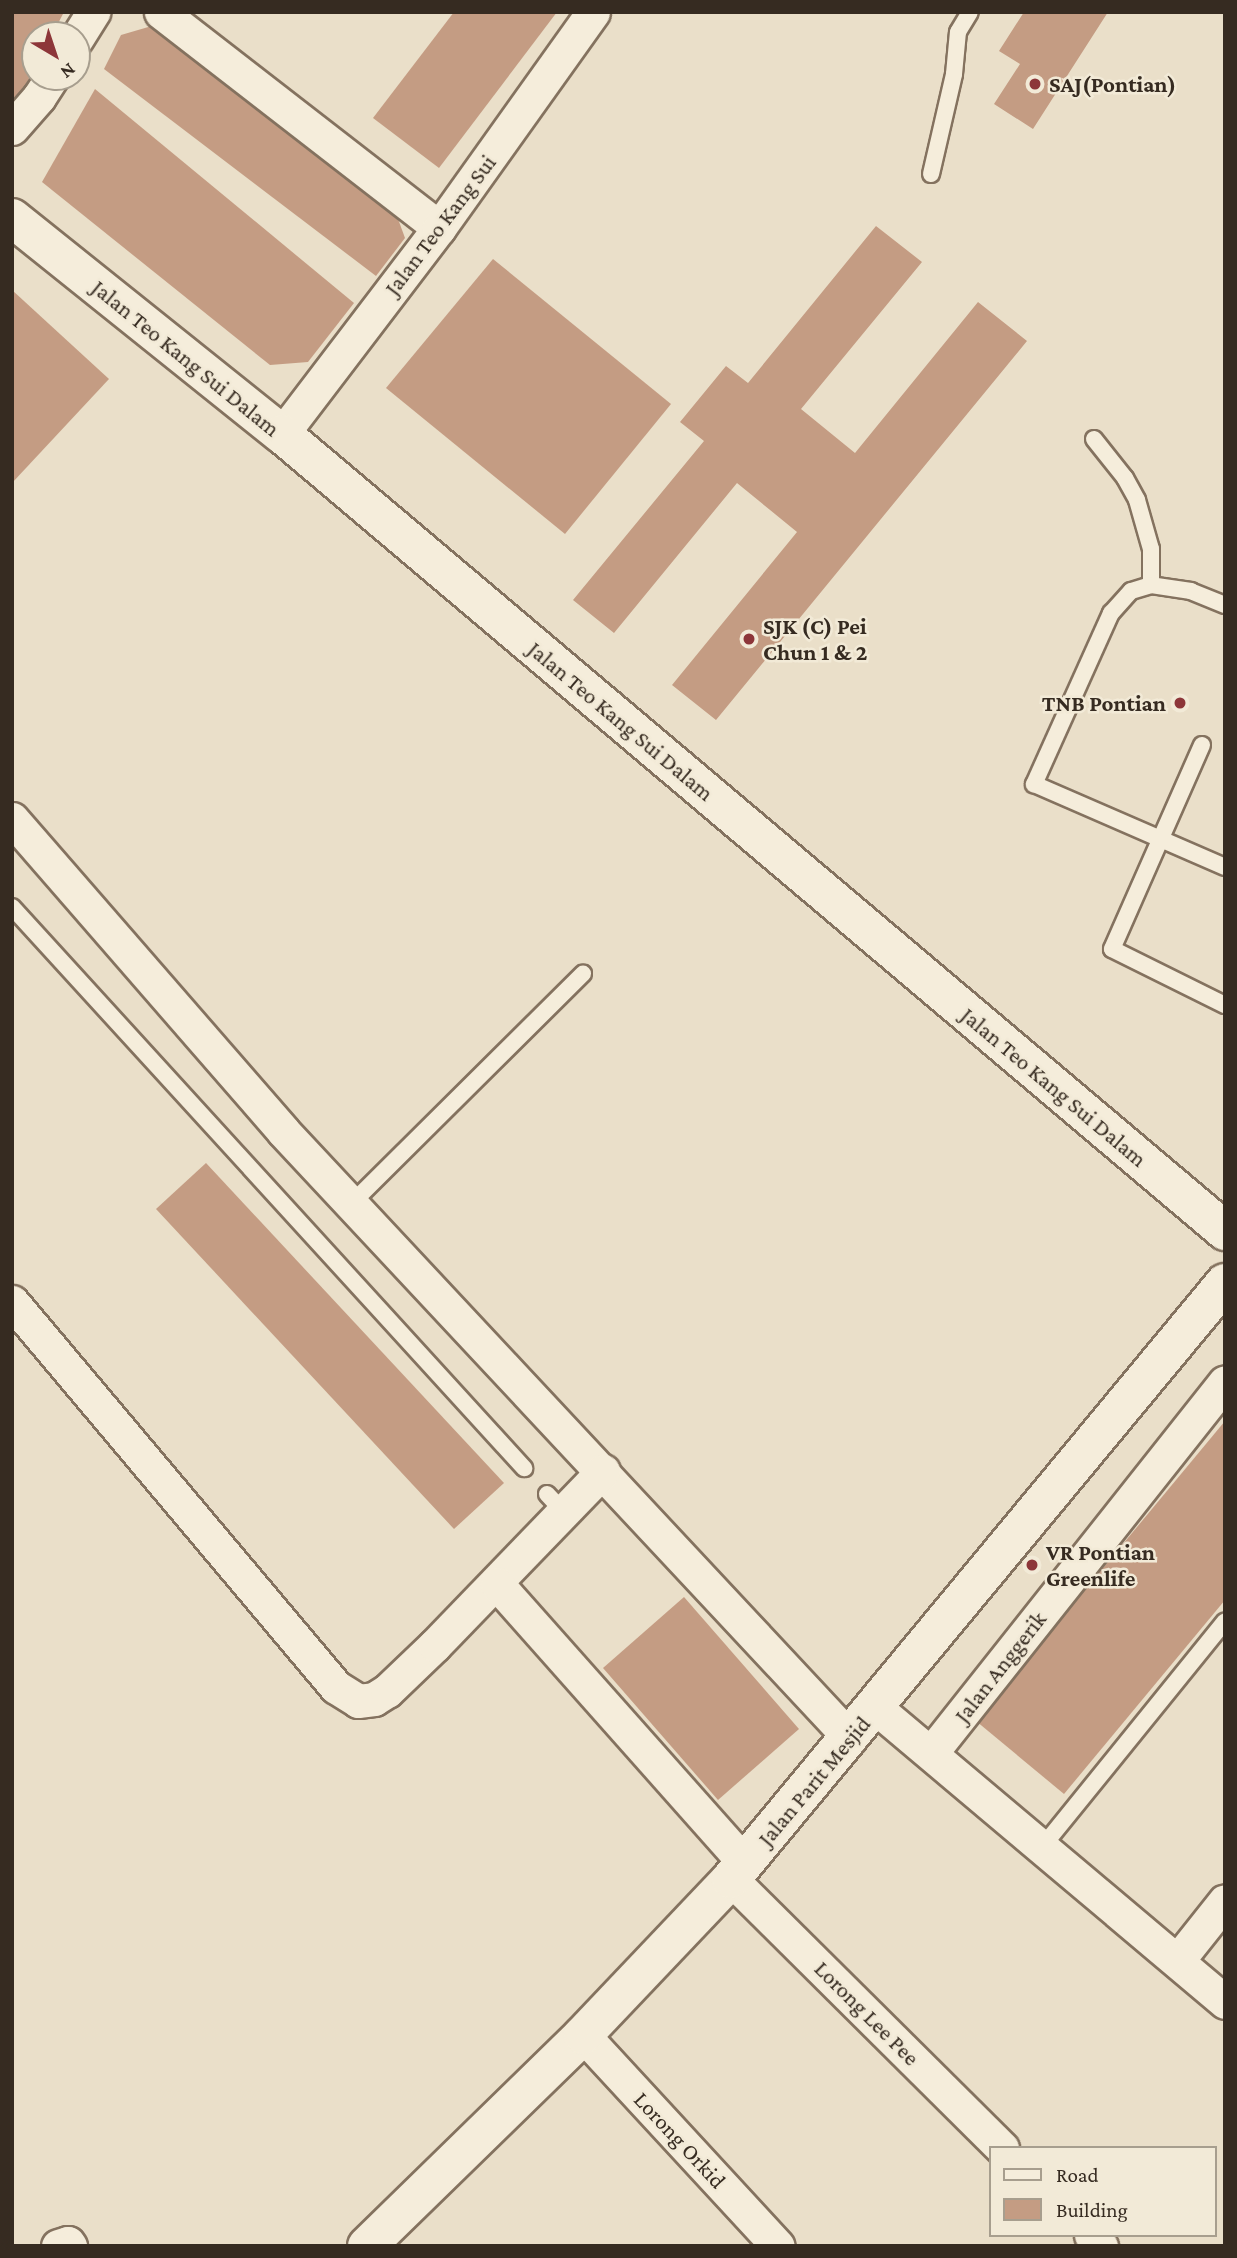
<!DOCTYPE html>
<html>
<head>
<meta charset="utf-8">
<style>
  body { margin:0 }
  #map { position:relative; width:1237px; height:2258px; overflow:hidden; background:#eadfc9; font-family:"Crimson Pro",serif }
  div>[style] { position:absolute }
  .building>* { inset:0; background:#c49c83 }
  .roads { filter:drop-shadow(2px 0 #84725f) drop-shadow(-2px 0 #84725f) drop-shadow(0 2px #84725f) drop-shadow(0 -2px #84725f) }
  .lane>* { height:16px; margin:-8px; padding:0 8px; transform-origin:8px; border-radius:8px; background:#f5eddb }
  .street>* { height:33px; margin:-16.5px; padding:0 16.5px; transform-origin:16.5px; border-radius:16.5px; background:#f5eddb }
  .secondary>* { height:38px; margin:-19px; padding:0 19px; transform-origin:19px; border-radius:19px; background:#f5eddb }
  .dots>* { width:19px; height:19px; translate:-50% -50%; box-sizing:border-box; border:4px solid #f2ead7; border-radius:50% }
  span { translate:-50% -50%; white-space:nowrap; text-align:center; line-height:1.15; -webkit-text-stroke:5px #f2ead7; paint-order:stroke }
  .poi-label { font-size:23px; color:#362b21; font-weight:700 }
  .left { translate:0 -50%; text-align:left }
  .right { translate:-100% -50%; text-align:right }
  .street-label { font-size:23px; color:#362b21 }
  .frame { position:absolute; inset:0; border:14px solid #362b21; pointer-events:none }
  .legend { position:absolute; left:989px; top:2146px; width:228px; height:91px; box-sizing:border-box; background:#f2ead7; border:2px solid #a79e8e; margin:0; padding:9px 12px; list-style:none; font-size:21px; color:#362b21 }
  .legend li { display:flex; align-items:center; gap:14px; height:35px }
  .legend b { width:35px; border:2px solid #a79e8e }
  .north { position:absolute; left:21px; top:21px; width:70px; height:70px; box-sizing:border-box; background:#f2ead7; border:2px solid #a79e8e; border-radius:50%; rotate:141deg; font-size:19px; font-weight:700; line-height:28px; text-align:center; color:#362b21 }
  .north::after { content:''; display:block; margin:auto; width:24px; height:32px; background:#8d3639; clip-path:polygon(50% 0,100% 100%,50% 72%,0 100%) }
</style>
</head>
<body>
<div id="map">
  <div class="building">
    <i style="clip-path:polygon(12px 12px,64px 12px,52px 35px,35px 35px,35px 67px,12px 110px)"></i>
    <i style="clip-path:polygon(454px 12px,557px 12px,439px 168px,373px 118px)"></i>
    <i style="clip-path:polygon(1024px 12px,1108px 12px,1033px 129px,994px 104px,1020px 64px,999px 51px)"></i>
    <i style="clip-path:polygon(162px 23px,394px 208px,405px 238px,376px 276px,104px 69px,121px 35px)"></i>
    <i style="clip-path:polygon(95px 89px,354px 303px,308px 362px,270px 365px,42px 182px)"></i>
    <i style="clip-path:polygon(876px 226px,922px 262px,801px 409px,855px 453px,978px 302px,1027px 341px,716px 720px,672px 685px,797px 532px,737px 483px,614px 633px,573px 600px,704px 441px,680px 422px,726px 366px,748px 383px)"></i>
    <i style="clip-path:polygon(493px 259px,671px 404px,565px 534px,386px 388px)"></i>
    <i style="clip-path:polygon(12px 290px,109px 379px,12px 483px)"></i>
    <i style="clip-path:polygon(206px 1163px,504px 1483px,454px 1529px,156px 1209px)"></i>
    <i style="clip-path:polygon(1225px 1421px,1225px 1600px,1064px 1794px,976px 1721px)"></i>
    <i style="clip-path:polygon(684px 1597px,799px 1729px,718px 1800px,603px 1668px)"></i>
  </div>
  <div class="roads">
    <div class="lane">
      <i style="left:931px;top:174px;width:103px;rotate:-77deg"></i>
      <i style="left:954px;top:74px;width:42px;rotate:-84.6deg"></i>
      <i style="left:958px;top:32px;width:23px;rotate:-59deg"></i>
      <i style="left:1094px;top:439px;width:50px;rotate:51.5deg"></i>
      <i style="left:1125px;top:478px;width:25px;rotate:61deg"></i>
      <i style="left:1137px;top:500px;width:51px;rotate:74.1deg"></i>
      <i style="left:1151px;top:549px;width:36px;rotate:90deg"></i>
      <i style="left:1225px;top:605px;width:37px;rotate:-158deg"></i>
      <i style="left:1191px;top:591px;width:40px;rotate:-171.5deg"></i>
      <i style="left:1151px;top:585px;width:21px;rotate:163deg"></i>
      <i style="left:1131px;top:591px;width:30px;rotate:132deg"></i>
      <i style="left:1111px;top:613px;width:188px;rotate:114.2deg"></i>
      <i style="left:1034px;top:784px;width:208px;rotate:23.5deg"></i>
      <i style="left:1202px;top:745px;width:223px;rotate:113.8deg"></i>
      <i style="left:1112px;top:949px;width:126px;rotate:26.4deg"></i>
      <i style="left:12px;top:907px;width:760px;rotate:47.61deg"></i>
      <i style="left:351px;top:1204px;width:327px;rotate:-44.8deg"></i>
      <i style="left:547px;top:1494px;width:25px;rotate:47deg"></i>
      <i style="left:1043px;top:1846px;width:289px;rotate:-51deg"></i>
    </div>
    <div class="street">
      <i style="left:161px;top:12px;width:352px;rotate:37.8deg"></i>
      <i style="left:77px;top:38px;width:31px;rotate:-58deg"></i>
      <i style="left:12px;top:128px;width:41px;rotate:-48.9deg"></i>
      <i style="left:39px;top:97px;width:24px;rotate:-57deg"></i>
      <i style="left:282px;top:434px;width:259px;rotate:-52.7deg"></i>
      <i style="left:439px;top:228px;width:265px;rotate:-54.5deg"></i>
      <i style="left:12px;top:819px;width:413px;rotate:49deg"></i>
      <i style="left:283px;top:1131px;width:831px;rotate:46.95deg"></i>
      <i style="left:12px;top:1302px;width:503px;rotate:49.92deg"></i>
      <i style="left:336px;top:1687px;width:26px;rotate:32deg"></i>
      <i style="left:358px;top:1701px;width:16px;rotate:-7deg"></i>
      <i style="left:374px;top:1699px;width:15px;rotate:-32deg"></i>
      <i style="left:387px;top:1691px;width:66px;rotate:-43.8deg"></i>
      <i style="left:435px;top:1645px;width:242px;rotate:-46deg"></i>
      <i style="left:497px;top:1584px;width:373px;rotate:48.4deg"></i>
      <i style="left:875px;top:1707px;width:458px;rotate:40.1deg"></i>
      <i style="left:931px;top:1753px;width:473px;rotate:-51.6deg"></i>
      <i style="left:731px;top:1879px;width:382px;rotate:44.8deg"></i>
      <i style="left:1178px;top:1960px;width:75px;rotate:-51.5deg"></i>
      <i style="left:583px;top:2035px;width:287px;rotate:47.3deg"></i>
      <i style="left:1091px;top:2235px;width:15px;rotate:48deg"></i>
      <i style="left:58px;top:2246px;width:10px;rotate:-17deg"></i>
      <i style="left:68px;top:2243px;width:4px;rotate:56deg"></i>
    </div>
    <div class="secondary">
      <i style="left:12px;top:218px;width:346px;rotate:38.7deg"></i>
      <i style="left:282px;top:434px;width:1235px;rotate:40.2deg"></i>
      <i style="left:367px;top:2246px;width:302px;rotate:-44.3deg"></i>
      <i style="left:583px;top:2035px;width:215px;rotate:-46.5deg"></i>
      <i style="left:731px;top:1879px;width:774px;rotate:-50.35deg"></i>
    </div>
  </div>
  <div class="dots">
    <i style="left:1035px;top:84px;background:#8d3639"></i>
    <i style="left:749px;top:639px;background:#8d3639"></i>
    <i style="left:1180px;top:703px;background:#8d3639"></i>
    <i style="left:1032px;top:1565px;background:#8d3639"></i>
  </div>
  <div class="poi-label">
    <span class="left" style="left:1049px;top:84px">SAJ(Pontian)</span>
    <span class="left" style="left:763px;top:639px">SJK (C) Pei<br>Chun 1 &amp; 2</span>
    <span class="right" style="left:1166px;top:703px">TNB Pontian</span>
    <span class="left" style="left:1046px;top:1565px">VR Pontian<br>Greenlife</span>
  </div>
  <div class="street-label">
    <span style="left:440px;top:225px;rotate:-53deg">Jalan Teo Kang Sui</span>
    <span style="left:186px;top:358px;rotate:39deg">Jalan Teo Kang Sui Dalam</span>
    <span style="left:621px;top:721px;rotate:40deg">Jalan Teo Kang Sui Dalam</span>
    <span style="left:1054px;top:1087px;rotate:40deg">Jalan Teo Kang Sui Dalam</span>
    <span style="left:1000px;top:1667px;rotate:-52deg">Jalan Anggerik</span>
    <span style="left:814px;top:1781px;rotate:-50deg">Jalan Parit Mesjid</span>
    <span style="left:867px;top:2013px;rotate:45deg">Lorong Lee Pee</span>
    <span style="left:680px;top:2140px;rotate:47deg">Lorong Orkid</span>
  </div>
  <div class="frame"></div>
  <ul class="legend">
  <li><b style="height:9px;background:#f5eddb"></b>Road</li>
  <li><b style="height:19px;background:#c49c83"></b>Building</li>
  </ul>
  <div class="north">N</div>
</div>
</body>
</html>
